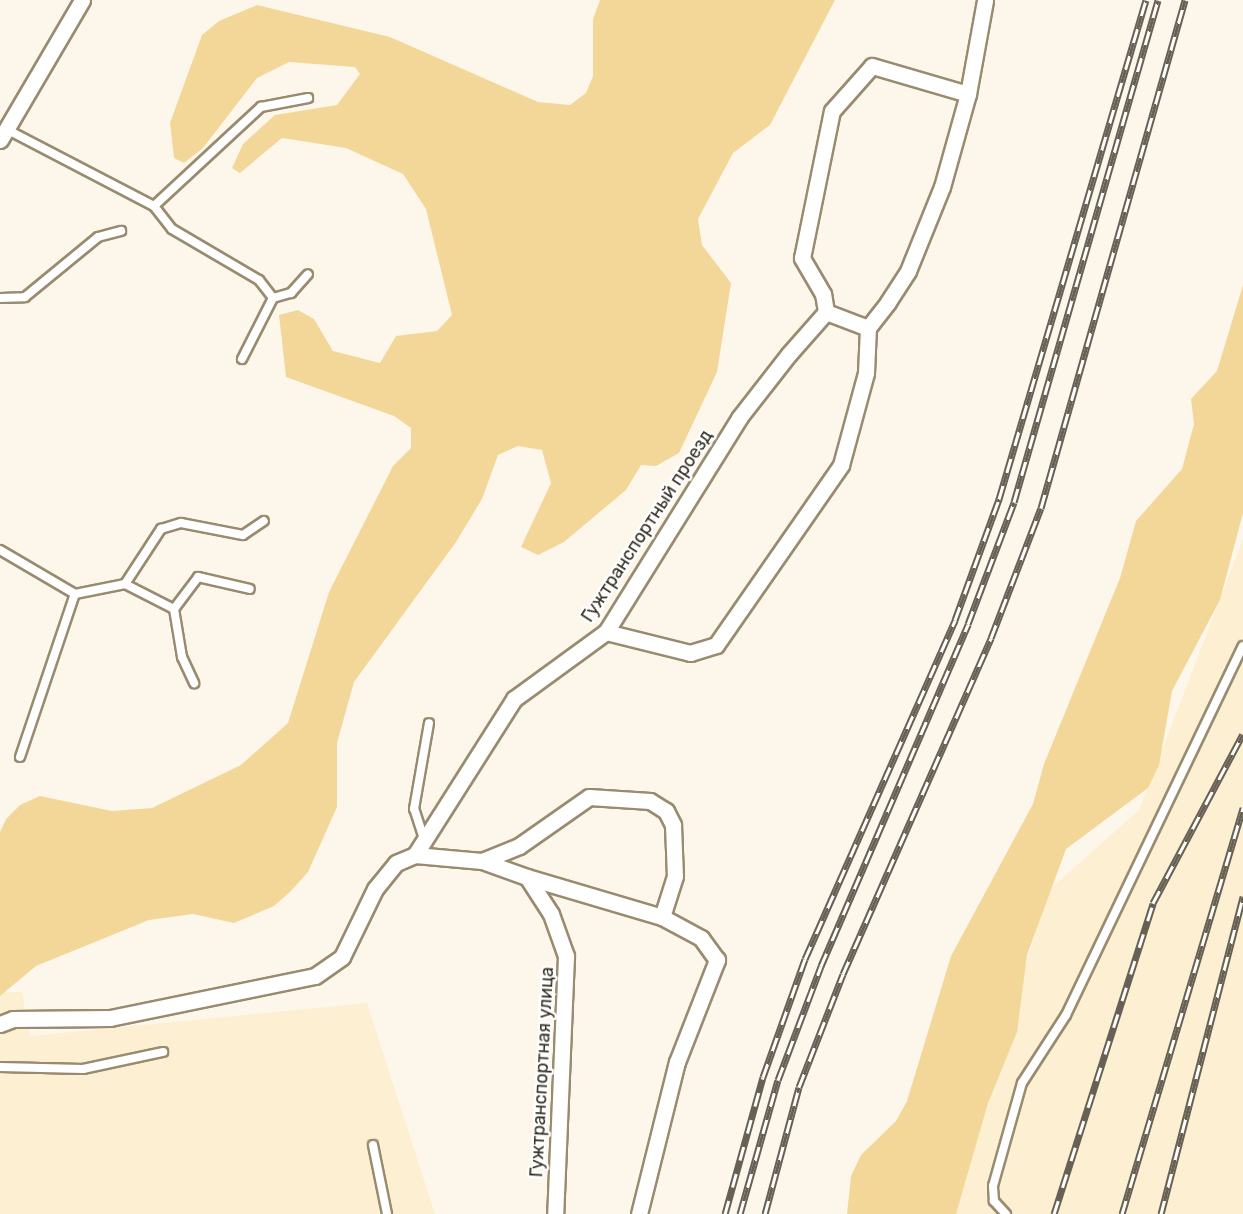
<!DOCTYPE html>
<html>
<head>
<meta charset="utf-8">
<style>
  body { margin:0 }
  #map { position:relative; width:1243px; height:1214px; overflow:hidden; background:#fdf7eb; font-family:Rubik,sans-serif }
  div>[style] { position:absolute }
  .built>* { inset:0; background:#fdefd1 }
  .green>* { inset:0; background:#f3d799 }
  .roads { filter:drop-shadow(2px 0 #988b6f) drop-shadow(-2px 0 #988b6f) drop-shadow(0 2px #988b6f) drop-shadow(0 -2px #988b6f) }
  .service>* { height:8px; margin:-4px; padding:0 4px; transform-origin:4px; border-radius:4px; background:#fff }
  .minor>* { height:15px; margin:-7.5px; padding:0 7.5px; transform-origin:7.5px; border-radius:7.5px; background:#fff }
  .rail>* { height:7px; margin-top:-3.5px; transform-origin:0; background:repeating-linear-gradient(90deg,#fff 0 14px,#676155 0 28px); box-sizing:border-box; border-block:2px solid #676155 }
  span { translate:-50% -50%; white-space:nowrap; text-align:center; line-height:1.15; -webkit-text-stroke:5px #fff; paint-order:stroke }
  .street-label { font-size:18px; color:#2f2a1e }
</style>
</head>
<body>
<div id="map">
  <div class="built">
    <i style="clip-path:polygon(1243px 539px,1243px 1214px,951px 1214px,1048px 891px,1139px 810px)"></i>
    <i style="clip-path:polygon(0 992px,22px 992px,30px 1036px,367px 1003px,435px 1214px,0 1214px)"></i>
  </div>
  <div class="green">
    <i style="clip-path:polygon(600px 0,835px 0,770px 125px,733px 153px,698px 219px,702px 245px,731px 283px,717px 372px,679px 453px,656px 466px,641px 465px,626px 490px,564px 542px,538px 555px,521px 547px,551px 483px,542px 450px,518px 446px,498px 455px,482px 499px,456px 542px,354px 682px,337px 743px,337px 807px,308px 872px,291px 891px,274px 906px,234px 923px,193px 914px,149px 920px,36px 966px,0 996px,0 832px,6px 819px,20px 805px,40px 796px,112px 811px,152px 808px,241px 765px,288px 723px,329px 592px,393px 466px,411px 448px,411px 428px,394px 416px,286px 377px,279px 315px,298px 310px,314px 319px,333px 351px,380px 363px,396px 336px,437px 331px,452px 315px,426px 209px,403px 174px,346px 148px,282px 138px,240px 173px,232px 168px,243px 144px,275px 115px,337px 105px,360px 74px,355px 67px,289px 62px,257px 78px,203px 148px,184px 163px,174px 158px,170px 123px,202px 35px,219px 21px,257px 5px,390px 37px,538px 102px,570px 105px,586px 93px,593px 76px,593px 19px)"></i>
    <i style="clip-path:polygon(1243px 285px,1243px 513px,1220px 600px,1172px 691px,1159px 765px,1148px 788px,1066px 849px,1027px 955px,1017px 1032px,988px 1103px,956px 1214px,847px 1214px,851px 1176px,861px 1155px,896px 1121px,907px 1101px,951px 956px,1033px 804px,1044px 764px,1120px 578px,1136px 521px,1182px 469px,1194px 424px,1191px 399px,1217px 371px)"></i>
  </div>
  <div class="roads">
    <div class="service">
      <i style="left:6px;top:129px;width:167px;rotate:27.5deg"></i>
      <i style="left:154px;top:206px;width:29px;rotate:52deg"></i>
      <i style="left:172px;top:229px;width:101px;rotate:30.4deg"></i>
      <i style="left:259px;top:280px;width:23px;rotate:52deg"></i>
      <i style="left:154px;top:206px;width:146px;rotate:-42.8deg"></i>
      <i style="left:261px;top:107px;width:48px;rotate:-10.8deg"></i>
      <i style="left:0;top:298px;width:25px;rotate:-2deg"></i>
      <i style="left:25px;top:297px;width:94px;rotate:-39.4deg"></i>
      <i style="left:98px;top:237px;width:24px;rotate:-15deg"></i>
      <i style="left:242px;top:359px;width:68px;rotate:-63.1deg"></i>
      <i style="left:273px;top:298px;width:19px;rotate:-16deg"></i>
      <i style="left:291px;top:293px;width:25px;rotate:-48deg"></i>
      <i style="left:0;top:550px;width:87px;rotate:30.4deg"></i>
      <i style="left:75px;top:594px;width:51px;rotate:-11.3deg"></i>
      <i style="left:125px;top:584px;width:55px;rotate:27deg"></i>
      <i style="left:174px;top:609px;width:49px;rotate:80.5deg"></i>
      <i style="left:182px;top:657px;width:29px;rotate:65deg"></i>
      <i style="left:125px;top:584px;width:66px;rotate:-56.8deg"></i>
      <i style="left:161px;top:529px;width:21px;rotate:-17deg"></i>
      <i style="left:181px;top:523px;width:63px;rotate:11deg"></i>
      <i style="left:243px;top:535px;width:25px;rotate:-34deg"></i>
      <i style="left:174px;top:609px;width:40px;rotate:-53deg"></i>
      <i style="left:198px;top:577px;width:53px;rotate:13deg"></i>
      <i style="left:20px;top:757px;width:172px;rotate:-71.4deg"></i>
      <i style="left:424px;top:839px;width:32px;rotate:-108deg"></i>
      <i style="left:414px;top:809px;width:87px;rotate:-80.1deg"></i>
      <i style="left:0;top:1067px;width:83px;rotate:1.4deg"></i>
      <i style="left:83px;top:1069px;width:82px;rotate:-12deg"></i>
      <i style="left:373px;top:1145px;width:70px;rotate:78.5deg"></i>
      <i style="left:1006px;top:1214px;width:18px;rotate:-133deg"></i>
      <i style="left:994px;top:1201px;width:15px;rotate:-94deg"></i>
      <i style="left:993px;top:1186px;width:107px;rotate:-74.3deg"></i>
      <i style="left:1022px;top:1083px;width:81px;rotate:-57.1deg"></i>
      <i style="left:1066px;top:1015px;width:409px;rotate:-64.4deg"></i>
    </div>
    <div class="minor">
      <i style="left:0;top:140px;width:162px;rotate:-59.6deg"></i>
      <i style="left:826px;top:312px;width:18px;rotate:-99deg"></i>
      <i style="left:823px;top:294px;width:42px;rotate:-120.3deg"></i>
      <i style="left:802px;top:258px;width:150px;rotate:-78.5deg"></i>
      <i style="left:832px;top:111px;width:60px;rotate:-48.4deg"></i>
      <i style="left:872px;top:66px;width:100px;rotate:16.3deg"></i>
      <i style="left:606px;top:632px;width:87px;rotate:14deg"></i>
      <i style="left:690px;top:653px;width:27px;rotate:-17deg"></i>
      <i style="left:716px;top:645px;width:219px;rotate:-55.2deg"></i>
      <i style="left:841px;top:465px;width:95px;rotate:-74.8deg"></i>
      <i style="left:866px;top:373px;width:45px;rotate:-87.5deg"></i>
      <i style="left:415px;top:855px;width:67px;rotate:5.1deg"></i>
      <i style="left:482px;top:861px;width:48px;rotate:19.6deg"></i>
      <i style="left:527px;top:877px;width:44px;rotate:57deg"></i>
      <i style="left:551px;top:914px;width:45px;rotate:70.3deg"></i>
      <i style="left:566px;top:956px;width:258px;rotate:92.4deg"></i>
      <i style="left:482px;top:861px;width:40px;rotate:-22deg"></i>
      <i style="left:519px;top:846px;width:85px;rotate:-35deg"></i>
      <i style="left:589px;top:797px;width:61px;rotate:3.8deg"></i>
      <i style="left:650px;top:801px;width:19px;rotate:32deg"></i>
      <i style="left:666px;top:811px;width:16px;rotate:63deg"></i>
      <i style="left:673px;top:825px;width:51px;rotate:87.8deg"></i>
      <i style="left:675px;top:876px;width:43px;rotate:107.6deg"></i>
      <i style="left:662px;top:917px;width:141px;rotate:-163.5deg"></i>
      <i style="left:0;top:1024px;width:14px;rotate:-21deg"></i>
      <i style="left:13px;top:1019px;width:97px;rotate:-0.6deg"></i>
      <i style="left:110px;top:1018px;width:209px;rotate:-11.6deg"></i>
      <i style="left:315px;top:976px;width:33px;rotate:-35deg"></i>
      <i style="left:342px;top:957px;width:76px;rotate:-64.1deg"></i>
      <i style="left:375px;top:889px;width:33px;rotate:-51deg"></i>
      <i style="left:396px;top:863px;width:21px;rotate:-23deg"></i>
      <i style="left:415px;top:855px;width:185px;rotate:-57.6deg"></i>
      <i style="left:514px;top:699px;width:114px;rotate:-36.1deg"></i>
      <i style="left:606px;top:632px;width:252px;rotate:-58.1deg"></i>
      <i style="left:739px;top:418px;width:81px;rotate:-52deg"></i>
      <i style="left:789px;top:354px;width:56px;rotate:-48.6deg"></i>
      <i style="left:826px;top:312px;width:45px;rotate:20.9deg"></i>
      <i style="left:868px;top:328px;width:33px;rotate:-52deg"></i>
      <i style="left:888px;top:302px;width:37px;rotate:-57deg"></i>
      <i style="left:908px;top:271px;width:91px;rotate:-68deg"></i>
      <i style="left:942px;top:187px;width:97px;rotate:-74.4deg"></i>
      <i style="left:968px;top:94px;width:96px;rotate:-79.7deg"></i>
      <i style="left:639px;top:1214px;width:157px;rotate:-76deg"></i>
      <i style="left:677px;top:1062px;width:110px;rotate:-68.6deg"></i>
      <i style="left:717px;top:960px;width:27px;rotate:-126deg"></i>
      <i style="left:701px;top:938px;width:44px;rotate:-151.7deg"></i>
    </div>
  </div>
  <div class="rail">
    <i style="left:725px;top:1214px;width:142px;rotate:-74.5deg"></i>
    <i style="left:763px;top:1077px;width:125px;rotate:-70.4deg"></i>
    <i style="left:805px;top:959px;width:371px;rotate:-66.1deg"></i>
    <i style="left:955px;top:620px;width:129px;rotate:-70deg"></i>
    <i style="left:999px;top:499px;width:520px;rotate:-73.59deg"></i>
    <i style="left:740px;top:1214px;width:139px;rotate:-74.2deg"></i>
    <i style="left:778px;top:1080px;width:122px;rotate:-69.3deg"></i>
    <i style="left:821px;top:966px;width:372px;rotate:-66.7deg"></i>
    <i style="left:968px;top:624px;width:130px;rotate:-69.3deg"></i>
    <i style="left:1014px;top:502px;width:522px;rotate:-73.99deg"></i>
    <i style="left:765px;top:1214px;width:131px;rotate:-75deg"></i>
    <i style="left:799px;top:1087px;width:121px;rotate:-68.7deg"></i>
    <i style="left:843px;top:974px;width:367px;rotate:-66.2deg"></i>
    <i style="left:991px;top:638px;width:139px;rotate:-69deg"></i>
    <i style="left:1041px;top:508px;width:528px;rotate:-74.17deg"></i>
    <i style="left:1054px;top:1214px;width:326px;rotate:-72.3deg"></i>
    <i style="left:1153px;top:903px;width:191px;rotate:-62deg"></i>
    <i style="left:1122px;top:1214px;width:424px;rotate:-73.4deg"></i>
    <i style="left:1161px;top:1214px;width:328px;rotate:-75.5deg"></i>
  </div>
  <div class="street-label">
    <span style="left:647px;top:526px;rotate:-57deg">Гужтранспортный проезд</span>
    <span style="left:542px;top:1072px;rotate:-87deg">Гужтранспортная улица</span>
  </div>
</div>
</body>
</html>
